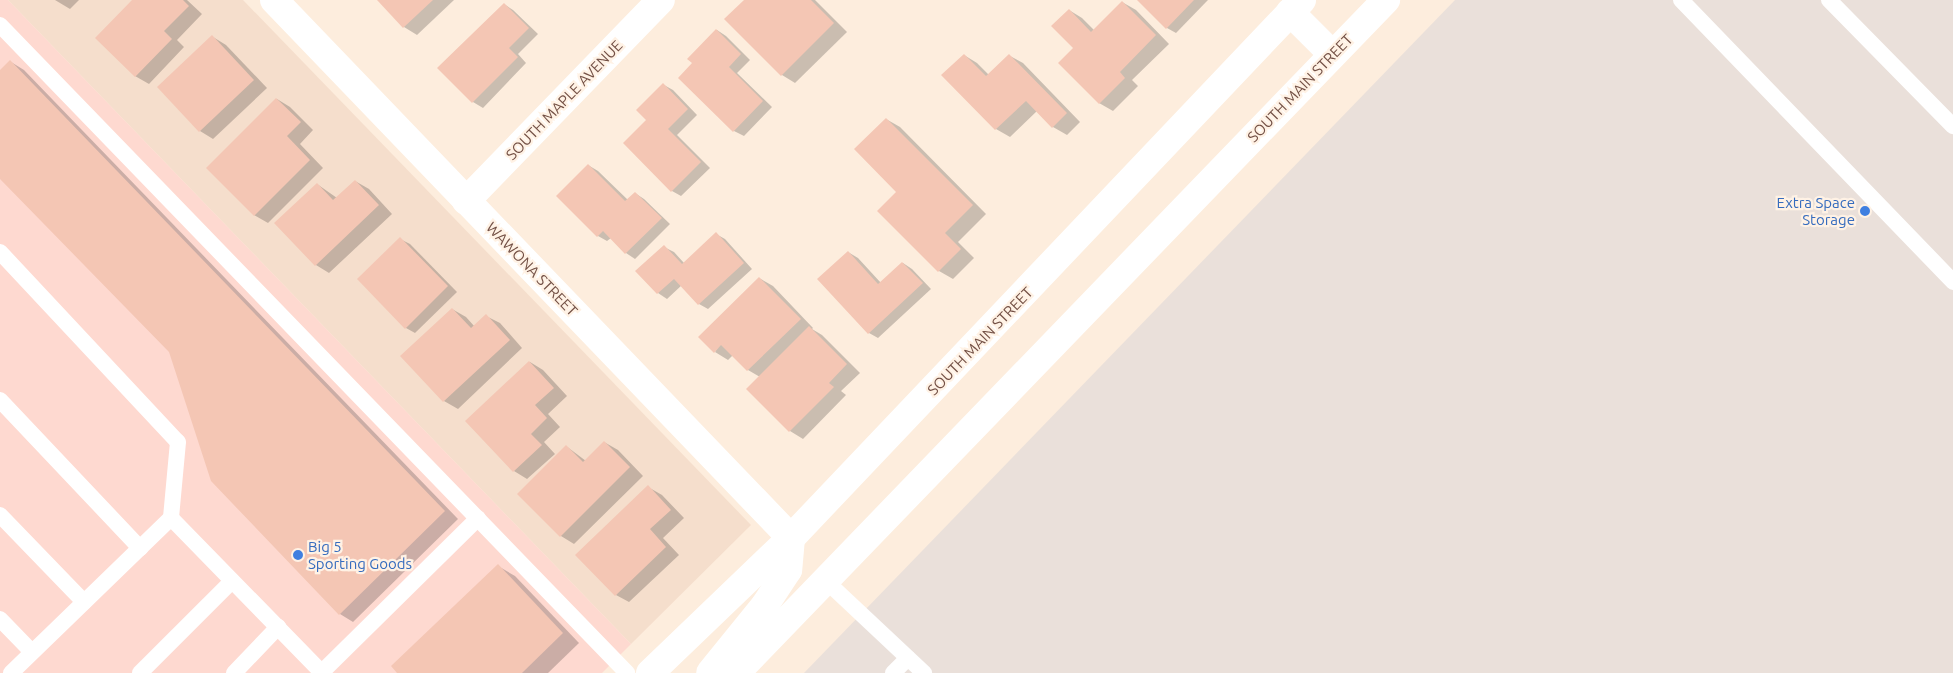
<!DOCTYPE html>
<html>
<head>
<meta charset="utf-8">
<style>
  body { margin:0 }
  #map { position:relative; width:1953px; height:673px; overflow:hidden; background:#fdeddd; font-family:Ubuntu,sans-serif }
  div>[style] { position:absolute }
  .residential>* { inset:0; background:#f5decc }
  .commercial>* { inset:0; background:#fed9d0 }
  .industrial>* { inset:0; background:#eae0da }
  .shadow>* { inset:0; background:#0003 }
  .building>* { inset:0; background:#f4c6b4 }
  .lane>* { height:16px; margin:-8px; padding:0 8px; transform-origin:8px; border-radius:8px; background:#fff }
  .street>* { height:28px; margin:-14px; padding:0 14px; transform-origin:14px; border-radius:14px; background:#fff }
  .secondary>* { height:28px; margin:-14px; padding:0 14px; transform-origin:14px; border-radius:14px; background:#fff }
  .dots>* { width:14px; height:14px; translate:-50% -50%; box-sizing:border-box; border:2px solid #fff2e5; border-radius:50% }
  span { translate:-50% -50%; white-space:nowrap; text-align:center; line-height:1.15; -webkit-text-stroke:4.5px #fff2e5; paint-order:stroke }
  .street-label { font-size:15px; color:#735045 }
  .shop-label { font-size:15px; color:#366cbe }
  .right { translate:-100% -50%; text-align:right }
  .left { translate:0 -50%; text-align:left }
</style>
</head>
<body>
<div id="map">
  <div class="residential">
    <i style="clip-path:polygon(8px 0,243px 0,751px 525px,631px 644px)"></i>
  </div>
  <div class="commercial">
    <i style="clip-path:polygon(0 0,8px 0,631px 644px,602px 673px,0 673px)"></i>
  </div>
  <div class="industrial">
    <i style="clip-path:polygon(1455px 0,1953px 0,1953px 673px,804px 673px)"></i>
  </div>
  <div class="shadow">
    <i style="clip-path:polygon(55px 0,79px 0,70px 9px)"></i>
    <i style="clip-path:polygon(134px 0,187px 0,202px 14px,177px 40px,184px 47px,149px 84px,135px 76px)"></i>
    <i style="clip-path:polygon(378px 0,454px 0,417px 35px,404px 27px)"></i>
    <i style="clip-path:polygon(745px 0,815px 0,847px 32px,795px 83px,782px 75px,726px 19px)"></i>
    <i style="clip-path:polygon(1138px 0,1208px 0,1176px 33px,1167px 28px)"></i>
    <i style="clip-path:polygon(1122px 2px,1136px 10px,1169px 44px,1132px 80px,1138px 86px,1113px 111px,1099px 103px,1075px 48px,1069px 10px,1082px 18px,1094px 30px)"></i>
    <i style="clip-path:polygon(504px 4px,513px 10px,538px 34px,518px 54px,526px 63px,483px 108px,473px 102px,438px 68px)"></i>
    <i style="clip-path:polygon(717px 30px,726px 36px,750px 60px,737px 73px,772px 107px,744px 136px,734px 131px,694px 63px)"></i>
    <i style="clip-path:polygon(213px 37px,226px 45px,267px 88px,213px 139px,200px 131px)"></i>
    <i style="clip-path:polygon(964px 55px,977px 63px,989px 75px,1010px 56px,1023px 63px,1080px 122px,1067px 135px,1053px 127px,1037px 111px,1010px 137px,996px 129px,943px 75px)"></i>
    <i style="clip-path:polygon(11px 62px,24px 70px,458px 519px,353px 622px,340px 614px,170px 352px,0 177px,0 72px)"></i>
    <i style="clip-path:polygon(664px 85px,673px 90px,697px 115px,677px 135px,710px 168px,681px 196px,672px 191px,648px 120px)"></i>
    <i style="clip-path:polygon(277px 99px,290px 107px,313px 130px,300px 144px,323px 168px,268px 223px,254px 215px)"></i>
    <i style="clip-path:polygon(886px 119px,900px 127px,986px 214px,958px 242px,974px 258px,953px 279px,939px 271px,879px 211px,898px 192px)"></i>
    <i style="clip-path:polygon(588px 165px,598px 171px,628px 200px,635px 193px,644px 199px,670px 224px,635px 259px,626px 253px,611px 238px,607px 241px,598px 236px)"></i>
    <i style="clip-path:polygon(355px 181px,369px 189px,392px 214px,329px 273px,316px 265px,317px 184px,337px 198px)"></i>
    <i style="clip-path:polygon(716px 234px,725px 239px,752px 269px,708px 309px,699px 304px,682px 285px,667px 299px,658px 293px,664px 247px,674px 252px,684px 263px)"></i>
    <i style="clip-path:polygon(400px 239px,410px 244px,457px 292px,415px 333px,406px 328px)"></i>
    <i style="clip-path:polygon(848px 252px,858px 258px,881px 283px,903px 263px,912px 269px,931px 289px,878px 338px,869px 333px)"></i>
    <i style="clip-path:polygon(759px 278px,773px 286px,813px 328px,812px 329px,822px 335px,860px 373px,841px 391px,846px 395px,803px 439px,790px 431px,760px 377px,748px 370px,733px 355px,728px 360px,715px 352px)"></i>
    <i style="clip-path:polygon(452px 309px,466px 317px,475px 327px,486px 316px,500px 323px,522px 348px,458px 409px,444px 401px,402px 356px)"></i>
    <i style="clip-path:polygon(530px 362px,543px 370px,567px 396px,548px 414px,560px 427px,544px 442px,555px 454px,527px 479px,514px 471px)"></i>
    <i style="clip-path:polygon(604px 442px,618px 450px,643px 476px,574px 544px,561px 536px,566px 446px,586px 461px)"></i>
    <i style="clip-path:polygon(648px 487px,662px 495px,684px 518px,663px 538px,679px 555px,629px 602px,616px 595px)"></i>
    <i style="clip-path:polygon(498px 566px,515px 576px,579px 643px,548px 673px,399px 673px)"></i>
  </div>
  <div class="building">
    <i style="clip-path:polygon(132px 0,183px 0,189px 6px,164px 31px,172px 39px,135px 77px,95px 38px)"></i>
    <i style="clip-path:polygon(377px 0,433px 0,403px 28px)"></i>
    <i style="clip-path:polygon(744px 0,811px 0,834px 23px,781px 76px,724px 19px)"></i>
    <i style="clip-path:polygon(1137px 0,1194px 0,1166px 29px)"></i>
    <i style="clip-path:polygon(1122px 1px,1156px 35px,1120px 72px,1125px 78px,1099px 104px,1058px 63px,1073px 48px,1051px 26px,1069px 9px,1091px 32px)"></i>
    <i style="clip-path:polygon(504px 3px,529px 28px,509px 48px,518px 57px,472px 103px,437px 68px)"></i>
    <i style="clip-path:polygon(716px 29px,741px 54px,729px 67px,763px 101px,733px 132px,678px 78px,692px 63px,687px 59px)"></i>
    <i style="clip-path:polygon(212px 35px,254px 80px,199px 132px,157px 87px)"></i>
    <i style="clip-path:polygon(964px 54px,986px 76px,1009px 54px,1067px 113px,1052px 128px,1026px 101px,995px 130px,941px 75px)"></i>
    <i style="clip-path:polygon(10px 60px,445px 511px,339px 615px,211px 481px,169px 352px,0 179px,0 70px)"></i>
    <i style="clip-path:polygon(663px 83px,688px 109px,668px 129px,701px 162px,671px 192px,623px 143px,646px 120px,636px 110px)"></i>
    <i style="clip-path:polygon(276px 98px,301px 122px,287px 136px,310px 160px,254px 216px,206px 168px)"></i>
    <i style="clip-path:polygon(886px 118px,973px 205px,945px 233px,961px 249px,938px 272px,877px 211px,896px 192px,854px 149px)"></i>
    <i style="clip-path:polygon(588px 164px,625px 201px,635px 192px,662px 218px,625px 254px,603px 231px,597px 237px,556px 196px)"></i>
    <i style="clip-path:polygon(355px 180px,379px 205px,315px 266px,274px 223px,317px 183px,333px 200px)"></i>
    <i style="clip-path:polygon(716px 232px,744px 263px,698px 305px,674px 279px,657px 294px,635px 271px,664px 245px,682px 264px)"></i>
    <i style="clip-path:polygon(400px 237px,448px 286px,405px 329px,357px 279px)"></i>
    <i style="clip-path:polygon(848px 251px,878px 284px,902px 262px,923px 283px,868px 334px,817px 279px)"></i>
    <i style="clip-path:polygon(759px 277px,801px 319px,747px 371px,721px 345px,714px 353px,698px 337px)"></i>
    <i style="clip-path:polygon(452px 308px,471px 328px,486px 314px,510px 340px,443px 402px,400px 356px)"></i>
    <i style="clip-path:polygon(809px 326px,847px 364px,829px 383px,834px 387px,789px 432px,746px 389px)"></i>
    <i style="clip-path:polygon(529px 361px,554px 388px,535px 405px,547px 418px,531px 434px,542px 445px,513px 472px,465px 421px)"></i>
    <i style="clip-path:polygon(604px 441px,630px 467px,560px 537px,517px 494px,566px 445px,583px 462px)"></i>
    <i style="clip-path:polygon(648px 485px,671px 510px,650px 529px,666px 547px,615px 596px,575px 555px)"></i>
    <i style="clip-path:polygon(498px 564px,563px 633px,522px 673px,397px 673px,391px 666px)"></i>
  </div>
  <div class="lane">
    <i style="left:1681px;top:0;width:392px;rotate:46deg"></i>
    <i style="left:1829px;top:0;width:177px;rotate:45.5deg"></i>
    <i style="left:0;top:25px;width:902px;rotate:45.94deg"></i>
    <i style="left:0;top:252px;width:260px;rotate:46.9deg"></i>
    <i style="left:178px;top:442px;width:76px;rotate:95.3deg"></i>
    <i style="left:171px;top:518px;width:216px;rotate:45.7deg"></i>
    <i style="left:0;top:400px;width:204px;rotate:46.6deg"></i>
    <i style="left:0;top:515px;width:121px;rotate:46deg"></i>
    <i style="left:825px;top:580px;width:136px;rotate:43.2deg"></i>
    <i style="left:0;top:619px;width:46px;rotate:45.9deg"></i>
    <i style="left:322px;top:672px;width:219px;rotate:-44.6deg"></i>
    <i style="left:11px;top:673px;width:223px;rotate:-44.1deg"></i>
    <i style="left:140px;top:673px;width:130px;rotate:-45deg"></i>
    <i style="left:234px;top:673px;width:64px;rotate:-46.3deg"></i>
    <i style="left:893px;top:673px;width:21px;rotate:-45deg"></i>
  </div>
  <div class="street">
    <i style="left:466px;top:201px;width:280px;rotate:-45.9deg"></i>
  </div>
  <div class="secondary">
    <i style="left:274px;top:0;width:746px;rotate:46.14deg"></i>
    <i style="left:791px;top:538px;width:32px;rotate:95deg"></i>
    <i style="left:788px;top:570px;width:42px;rotate:123.3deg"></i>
    <i style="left:765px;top:605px;width:87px;rotate:129deg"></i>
    <i style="left:1290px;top:12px;width:59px;rotate:45deg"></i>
    <i style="left:650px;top:673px;width:195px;rotate:-43.8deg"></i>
    <i style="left:791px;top:538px;width:742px;rotate:-46.47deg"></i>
    <i style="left:736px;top:673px;width:936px;rotate:-46deg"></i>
  </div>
  <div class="dots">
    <i style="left:1865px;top:211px;background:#3f7fe0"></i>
    <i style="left:298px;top:555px;background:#3f7fe0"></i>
  </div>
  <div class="street-label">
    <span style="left:1300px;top:88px;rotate:-46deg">SOUTH MAIN STREET</span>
    <span style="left:564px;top:100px;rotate:-46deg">SOUTH MAPLE AVENUE</span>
    <span style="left:532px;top:269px;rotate:46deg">WAWONA STREET</span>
    <span style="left:980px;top:341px;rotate:-46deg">SOUTH MAIN STREET</span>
  </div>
  <div class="shop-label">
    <span class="right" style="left:1855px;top:211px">Extra Space<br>Storage</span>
    <span class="left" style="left:308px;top:555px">Big 5<br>Sporting Goods</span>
  </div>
</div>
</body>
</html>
